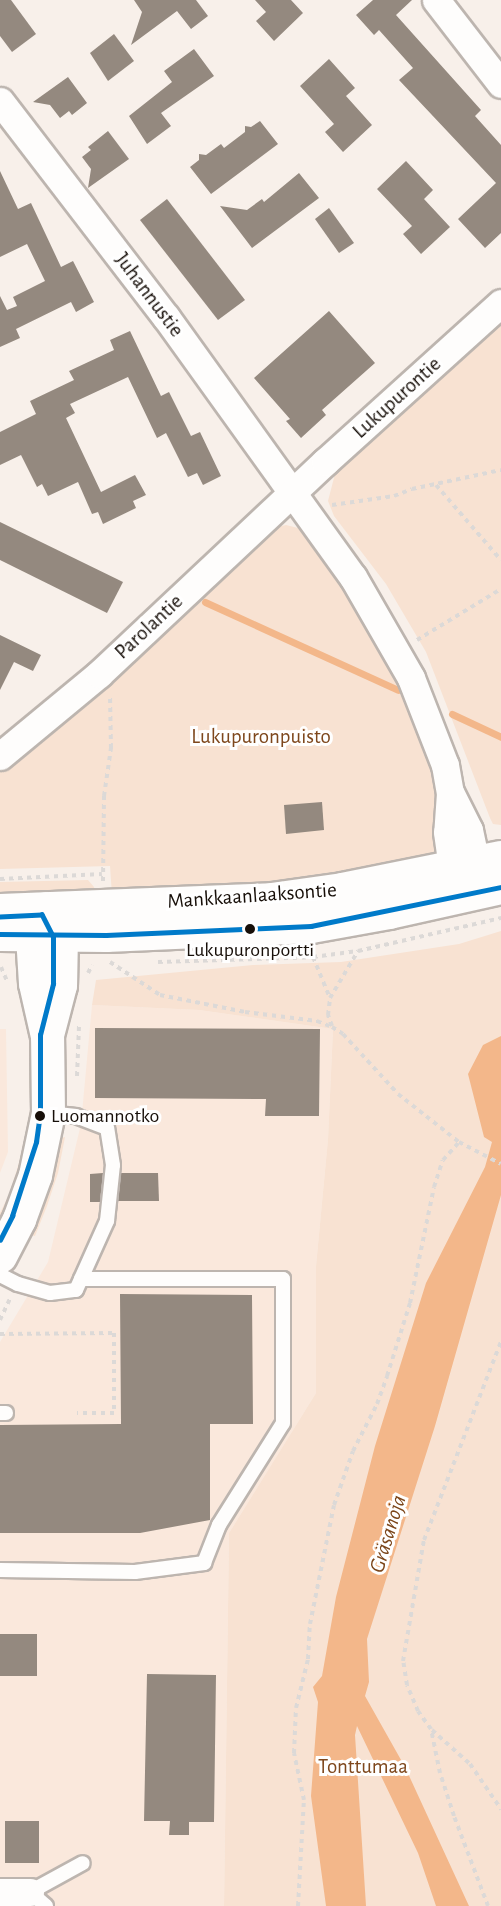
<!DOCTYPE html>
<html>
<head>
<meta charset="utf-8">
<style>
  body { margin:0 }
  #map { position:relative; width:501px; height:1906px; overflow:hidden; background:#f8f0ea; font-family:"Alegreya Sans",sans-serif }
  div>[style] { position:absolute }
  .built>* { inset:0; background:#fae8dc }
  .green>* { inset:0; background:#f8e2d2 }
  .water>* { inset:0; background:#f3b78a }
  .stream>* { height:7px; margin:-3.5px; padding:0 3.5px; transform-origin:3.5px; border-radius:3.5px; background:#f3b78a }
  .building>* { inset:0; background:#94897f }
  .path>* { height:4px; margin-top:-2px; transform-origin:0; background:repeating-linear-gradient(90deg,#dcd9d7 0 4.5px,transparent 0 9px) }
  .roads { filter:drop-shadow(2px 0 #bdb5af) drop-shadow(-2px 0 #bdb5af) drop-shadow(0 2px #bdb5af) drop-shadow(0 -2px #bdb5af) }
  .service>* { height:14px; margin:-7px; padding:0 7px; transform-origin:7px; border-radius:7px; background:#fefdfc }
  .minor>* { height:27px; margin:-13.5px; padding:0 13.5px; transform-origin:13.5px; border-radius:13.5px; background:#fefdfc }
  .secondary>* { height:33px; margin:-16.5px; padding:0 16.5px; transform-origin:16.5px; border-radius:16.5px; background:#fefdfc }
  .primary>* { height:33px; margin:-16.5px; padding:0 16.5px; transform-origin:16.5px; border-radius:16.5px; background:#fefdfc }
  .bus-1>* { height:4.5px; margin:-2.25px; padding:0 2.25px; transform-origin:2.25px; border-radius:2.25px; background:#007ac9 }
  .bus-2>* { height:4.5px; margin:-2.25px; padding:0 2.25px; transform-origin:2.25px; border-radius:2.25px; background:#007ac9 }
  .dots>* { width:16px; height:16px; translate:-50% -50%; box-sizing:border-box; border:3px solid #fff; border-radius:50% }
  span { translate:-50% -50%; white-space:nowrap; text-align:center; line-height:1.15; -webkit-text-stroke:6px #fff; paint-order:stroke }
  .bus-label { font-size:20px; color:#170f09 }
  .left { translate:0 -50%; text-align:left }
  .street-label { font-size:21px; color:#170f09 }
  .park-label { font-size:21px; color:#7e471c }
  .water-label { font-size:22px; color:#7c461a; font-style:italic }
</style>
</head>
<body>
<div id="map">
  <div class="built">
    <i style="clip-path:polygon(92px 1005px,199px 1010px,333px 1029px,328px 1139px,316px 1266px,316px 1393px,229px 1533px,224px 1906px,0 1906px,0 1342px,48px 1262px,81px 1124px)"></i>
    <i style="clip-path:polygon(0 1029px,6px 1029px,8px 1152px,0 1173px)"></i>
  </div>
  <div class="green">
    <i style="clip-path:polygon(501px 319px,501px 825px,493px 824px,490px 818px,426px 652px,386px 584px,334px 516px,328px 501px,336px 470px)"></i>
    <i style="clip-path:polygon(286px 525px,302px 529px,310px 537px,372px 623px,400px 680px,438px 786px,441px 835px,436px 853px,422px 864px,391px 873px,112px 895px,110px 866px,0 869px,0 769px,273px 528px)"></i>
    <i style="clip-path:polygon(88px 880px,94px 887px,96px 895px,0 898px,0 882px)"></i>
    <i style="clip-path:polygon(501px 931px,501px 1906px,224px 1906px,229px 1533px,316px 1393px,316px 1266px,328px 1139px,333px 1029px,199px 1010px,92px 1005px,96px 980px,253px 965px,341px 962px,459px 944px)"></i>
    <i style="clip-path:polygon(65px 1137px,58px 1173px,47px 1206px,35px 1236px,27px 1234px,47px 1187px,59px 1139px)"></i>
    <i style="clip-path:polygon(26px 1139px,19px 1185px,0 1221px,0 1213px,10px 1193px)"></i>
  </div>
  <div class="water">
    <i style="clip-path:polygon(501px 1036px,501px 1195px,435px 1426px,367px 1639px,369px 1682px,365px 1696px,405px 1767px,469px 1906px,436px 1906px,418px 1853px,357px 1726px,355px 1735px,366px 1906px,326px 1906px,311px 1796px,318px 1702px,313px 1687px,322px 1676px,336px 1597px,375px 1446px,426px 1283px,485px 1167px,492px 1142px,484px 1137px,468px 1074px,483px 1045px)"></i>
  </div>
  <div class="stream">
    <i style="left:205px;top:602px;width:212px;rotate:24.5deg"></i>
    <i style="left:452px;top:714px;width:54px;rotate:25.1deg"></i>
  </div>
  <div class="building">
    <i style="clip-path:polygon(0 0,11px 0,36px 34px,12px 52px,0 36px)"></i>
    <i style="clip-path:polygon(134px 0,196px 0,208px 16px,191px 29px,177px 11px,131px 45px,142px 12px)"></i>
    <i style="clip-path:polygon(255px 0,291px 0,303px 13px,274px 41px,256px 21px,266px 12px)"></i>
    <i style="clip-path:polygon(373px 0,412px 0,396px 15px,481px 110px,475px 116px,501px 145px,501px 233px,485px 248px,458px 219px,496px 183px,399px 80px,413px 68px,379px 30px,374px 35px,356px 15px)"></i>
    <i style="clip-path:polygon(114px 34px,134px 61px,108px 81px,90px 53px)"></i>
    <i style="clip-path:polygon(194px 49px,214px 76px,161px 113px,171px 126px,147px 144px,129px 116px,172px 82px,164px 71px)"></i>
    <i style="clip-path:polygon(329px 59px,355px 88px,346px 96px,372px 125px,343px 152px,325px 132px,334px 124px,300px 86px)"></i>
    <i style="clip-path:polygon(68px 77px,87px 103px,72px 115px,69px 111px,60px 118px,50px 105px,33px 102px)"></i>
    <i style="clip-path:polygon(260px 121px,278px 144px,211px 194px,190px 167px,199px 160px,199px 154px,206px 155px,221px 144px,224px 148px,245px 132px,245px 126px,251px 127px)"></i>
    <i style="clip-path:polygon(108px 131px,129px 159px,88px 188px,91px 169px,82px 157px,91px 150px,88px 147px)"></i>
    <i style="clip-path:polygon(406px 161px,433px 190px,424px 199px,450px 227px,421px 254px,403px 234px,412px 226px,377px 189px)"></i>
    <i style="clip-path:polygon(0 171px,18px 209px,31px 203px,61px 267px,73px 261px,94px 302px,76px 312px,71px 302px,16px 329px,20px 338px,0 347px,0 296px,7px 310px,17px 306px,13px 297px,45px 281px,27px 244px,0 257px)"></i>
    <i style="clip-path:polygon(299px 173px,319px 198px,252px 248px,220px 206px,247px 210px,262px 199px,264px 202px)"></i>
    <i style="clip-path:polygon(167px 199px,245px 300px,218px 320px,140px 220px)"></i>
    <i style="clip-path:polygon(329px 208px,354px 243px,339px 253px,315px 219px)"></i>
    <i style="clip-path:polygon(329px 311px,375px 363px,322px 410px,326px 415px,301px 438px,286px 421px,290px 419px,254px 378px)"></i>
    <i style="clip-path:polygon(130px 331px,161px 396px,169px 392px,191px 436px,200px 432px,221px 476px,203px 485px,197px 473px,188px 477px,166px 433px,157px 438px,128px 377px,70px 404px,75px 413px,66px 418px,101px 492px,135px 475px,146px 495px,133px 501px,136px 508px,103px 524px,98px 512px,92px 514px,78px 482px,48px 496px,42px 484px,37px 487px,21px 455px,0 465px,0 432px,36px 414px,30px 401px,74px 380px,69px 371px,114px 350px,110px 340px)"></i>
    <i style="clip-path:polygon(0 522px,123px 582px,107px 613px,0 560px)"></i>
    <i style="clip-path:polygon(0 635px,41px 655px,33px 671px,14px 662px,0 690px)"></i>
    <i style="clip-path:polygon(322px 802px,324px 830px,286px 834px,284px 805px)"></i>
    <i style="clip-path:polygon(95px 1028px,320px 1029px,319px 1116px,265px 1116px,266px 1099px,95px 1098px)"></i>
    <i style="clip-path:polygon(103px 1173px,100px 1202px,90px 1202px,90px 1174px)"></i>
    <i style="clip-path:polygon(121px 1173px,158px 1173px,159px 1201px,118px 1201px)"></i>
    <i style="clip-path:polygon(120px 1294px,252px 1295px,253px 1424px,210px 1424px,210px 1520px,140px 1533px,0 1533px,0 1425px,121px 1424px)"></i>
    <i style="clip-path:polygon(0 1634px,37px 1634px,37px 1676px,0 1676px)"></i>
    <i style="clip-path:polygon(147px 1674px,216px 1675px,214px 1822px,189px 1822px,189px 1835px,169px 1835px,170px 1821px,144px 1821px)"></i>
    <i style="clip-path:polygon(5px 1821px,39px 1821px,39px 1863px,5px 1863px)"></i>
  </div>
  <div class="path">
    <i style="left:436px;top:485px;width:99px;rotate:49.1deg"></i>
    <i style="left:332px;top:505px;width:63px;rotate:-8.3deg"></i>
    <i style="left:394px;top:496px;width:19px;rotate:-21deg"></i>
    <i style="left:412px;top:489px;width:91px;rotate:-12.1deg"></i>
    <i style="left:417px;top:640px;width:98px;rotate:-31.3deg"></i>
    <i style="left:0;top:879px;width:102px;rotate:-2.8deg"></i>
    <i style="left:103px;top:881px;width:85px;rotate:-89.3deg"></i>
    <i style="left:104px;top:796px;width:49px;rotate:-81.7deg"></i>
    <i style="left:111px;top:748px;width:51px;rotate:-91.1deg"></i>
    <i style="left:313px;top:957px;width:44px;rotate:67.5deg"></i>
    <i style="left:110px;top:962px;width:60px;rotate:33.4deg"></i>
    <i style="left:160px;top:995px;width:87px;rotate:11.3deg"></i>
    <i style="left:245px;top:1012px;width:73px;rotate:7.1deg"></i>
    <i style="left:317px;top:1021px;width:16px;rotate:22deg"></i>
    <i style="left:332px;top:1027px;width:13px;rotate:32deg"></i>
    <i style="left:343px;top:1034px;width:81px;rotate:47.5deg"></i>
    <i style="left:398px;top:1094px;width:78px;rotate:38.2deg"></i>
    <i style="left:459px;top:1142px;width:47px;rotate:27.6deg"></i>
    <i style="left:158px;top:962px;width:155px;rotate:-1.8deg"></i>
    <i style="left:313px;top:957px;width:45px;rotate:-7.6deg"></i>
    <i style="left:358px;top:951px;width:147px;rotate:-13deg"></i>
    <i style="left:1px;top:967px;width:15px;rotate:67deg"></i>
    <i style="left:88px;top:973px;width:9px;rotate:-63deg"></i>
    <i style="left:332px;top:1026px;width:12px;rotate:-110deg"></i>
    <i style="left:328px;top:1015px;width:17px;rotate:-83deg"></i>
    <i style="left:330px;top:998px;width:55px;rotate:-59.2deg"></i>
    <i style="left:77px;top:1076px;width:50px;rotate:-87.7deg"></i>
    <i style="left:0;top:1320px;width:23px;rotate:-65deg"></i>
    <i style="left:0;top:1334px;width:114px;rotate:-0.5deg"></i>
    <i style="left:114px;top:1333px;width:80px;rotate:90deg"></i>
    <i style="left:114px;top:1413px;width:37px;rotate:180deg"></i>
    <i style="left:432px;top:1730px;width:51px;rotate:41.8deg"></i>
    <i style="left:470px;top:1764px;width:55px;rotate:55.4deg"></i>
    <i style="left:298px;top:1906px;width:106px;rotate:-86.8deg"></i>
    <i style="left:304px;top:1800px;width:48px;rotate:-102deg"></i>
    <i style="left:294px;top:1753px;width:45px;rotate:-87.5deg"></i>
    <i style="left:296px;top:1708px;width:50px;rotate:-76.2deg"></i>
    <i style="left:308px;top:1659px;width:35px;rotate:-87deg"></i>
    <i style="left:310px;top:1624px;width:121px;rotate:-78.6deg"></i>
    <i style="left:334px;top:1505px;width:57px;rotate:-70.6deg"></i>
    <i style="left:353px;top:1451px;width:53px;rotate:-62.9deg"></i>
    <i style="left:377px;top:1404px;width:30px;rotate:-70deg"></i>
    <i style="left:387px;top:1376px;width:77px;rotate:-72.5deg"></i>
    <i style="left:410px;top:1303px;width:118px;rotate:-78.3deg"></i>
    <i style="left:434px;top:1187px;width:28px;rotate:-72deg"></i>
    <i style="left:443px;top:1160px;width:24px;rotate:-48deg"></i>
    <i style="left:488px;top:1906px;width:96px;rotate:-110.7deg"></i>
    <i style="left:454px;top:1816px;width:45px;rotate:-108deg"></i>
    <i style="left:440px;top:1773px;width:45px;rotate:-101.6deg"></i>
    <i style="left:431px;top:1729px;width:22px;rotate:-126deg"></i>
    <i style="left:418px;top:1711px;width:28px;rotate:-113deg"></i>
    <i style="left:407px;top:1685px;width:24px;rotate:-99deg"></i>
    <i style="left:403px;top:1661px;width:123px;rotate:-80.2deg"></i>
    <i style="left:424px;top:1540px;width:213px;rotate:-68.8deg"></i>
  </div>
  <div class="roads">
    <div class="service">
      <i style="left:0;top:1275px;width:20px;rotate:27deg"></i>
      <i style="left:18px;top:1284px;width:33px;rotate:16deg"></i>
      <i style="left:50px;top:1293px;width:26px;rotate:-7deg"></i>
      <i style="left:76px;top:1290px;width:76px;rotate:-65.8deg"></i>
      <i style="left:107px;top:1221px;width:56px;rotate:-83.9deg"></i>
      <i style="left:113px;top:1165px;width:37px;rotate:-99deg"></i>
      <i style="left:107px;top:1128px;width:33px;rotate:-159deg"></i>
      <i style="left:76px;top:1116px;width:28px;rotate:-174deg"></i>
      <i style="left:0;top:1413px;width:6px"></i>
      <i style="left:0;top:1570px;width:135px;rotate:0.8deg"></i>
      <i style="left:135px;top:1572px;width:70px;rotate:-7.4deg"></i>
      <i style="left:204px;top:1563px;width:41px;rotate:-68.5deg"></i>
      <i style="left:219px;top:1525px;width:120px;rotate:-57.9deg"></i>
      <i style="left:283px;top:1423px;width:144px;rotate:-90deg"></i>
      <i style="left:283px;top:1279px;width:202px;rotate:180deg"></i>
      <i style="left:46px;top:1906px;width:21px;rotate:-139deg"></i>
      <i style="left:30px;top:1892px;width:60px;rotate:-28.7deg"></i>
    </div>
    <div class="minor">
      <i style="left:436px;top:0;width:106px;rotate:52.3deg"></i>
      <i style="left:0;top:101px;width:272px;rotate:52.5deg"></i>
      <i style="left:166px;top:317px;width:320px;rotate:54.3deg"></i>
      <i style="left:353px;top:577px;width:116px;rotate:60.1deg"></i>
      <i style="left:411px;top:678px;width:93px;rotate:68.7deg"></i>
      <i style="left:445px;top:765px;width:27px;rotate:80deg"></i>
      <i style="left:450px;top:792px;width:42px;rotate:63.4deg"></i>
      <i style="left:469px;top:830px;width:34px;rotate:78deg"></i>
      <i style="left:476px;top:863px;width:19px;rotate:102deg"></i>
      <i style="left:0;top:756px;width:129px;rotate:-39.6deg"></i>
      <i style="left:99px;top:674px;width:310px;rotate:-43.2deg"></i>
      <i style="left:325px;top:462px;width:237px;rotate:-42.1deg"></i>
      <i style="left:450px;top:793px;width:39px;rotate:94deg"></i>
      <i style="left:447px;top:832px;width:35px;rotate:82deg"></i>
      <i style="left:452px;top:867px;width:20px;rotate:60deg"></i>
      <i style="left:0;top:1892px;width:30px"></i>
    </div>
    <div class="secondary">
      <i style="left:48px;top:911px;width:27px;rotate:62deg"></i>
      <i style="left:61px;top:935px;width:50px;rotate:91.1deg"></i>
      <i style="left:60px;top:985px;width:48px;rotate:104.6deg"></i>
      <i style="left:0;top:1256px;width:42px;rotate:-62.8deg"></i>
      <i style="left:19px;top:1219px;width:47px;rotate:-70deg"></i>
      <i style="left:35px;top:1175px;width:63px;rotate:-78.2deg"></i>
      <i style="left:48px;top:1113px;width:77px;rotate:-90.7deg"></i>
      <i style="left:47px;top:1036px;width:54px;rotate:-102.8deg"></i>
      <i style="left:35px;top:983px;width:48px;rotate:-93.6deg"></i>
      <i style="left:32px;top:935px;width:30px;rotate:-63deg"></i>
    </div>
    <div class="primary">
      <i style="left:0;top:910px;width:271px;rotate:-2.3deg"></i>
      <i style="left:271px;top:899px;width:72px;rotate:-8deg"></i>
      <i style="left:342px;top:889px;width:162px;rotate:-11.4deg"></i>
      <i style="left:0;top:934px;width:106px;rotate:0.5deg"></i>
      <i style="left:106px;top:935px;width:205px;rotate:-2.5deg"></i>
      <i style="left:311px;top:926px;width:79px;rotate:-10.2deg"></i>
      <i style="left:389px;top:912px;width:115px;rotate:-12.6deg"></i>
    </div>
  </div>
  <div class="bus-1">
    <i style="left:0;top:934px;width:106px;rotate:0.5deg"></i>
    <i style="left:106px;top:935px;width:205px;rotate:-2.5deg"></i>
    <i style="left:311px;top:926px;width:194px;rotate:-11.6deg"></i>
  </div>
  <div class="bus-2">
    <i style="left:0;top:1240px;width:27px;rotate:-63deg"></i>
    <i style="left:12px;top:1216px;width:78px;rotate:-72deg"></i>
    <i style="left:36px;top:1142px;width:30px;rotate:-82deg"></i>
    <i style="left:40px;top:1112px;width:77px;rotate:-90deg"></i>
    <i style="left:40px;top:1035px;width:53px;rotate:-75.7deg"></i>
    <i style="left:53px;top:984px;width:47px;rotate:-90deg"></i>
    <i style="left:53px;top:937px;width:25px;rotate:-117deg"></i>
    <i style="left:42px;top:915px;width:42px;rotate:177.3deg"></i>
  </div>
  <div class="dots">
    <i style="left:250px;top:929px;background:#170f09"></i>
    <i style="left:40px;top:1116px;background:#170f09"></i>
  </div>
  <div class="bus-label">
    <span style="left:250px;top:950px">Lukupuronportti</span>
    <span class="left" style="left:51px;top:1116px">Luomannotko</span>
  </div>
  <div class="street-label">
    <span style="left:149px;top:295px;rotate:53deg">Juhannustie</span>
    <span style="left:397px;top:398px;rotate:-42deg">Lukupurontie</span>
    <span style="left:149px;top:627px;rotate:-43deg">Parolantie</span>
    <span style="left:252px;top:896px;rotate:-4deg">Mankkaanlaaksontie</span>
  </div>
  <div class="park-label">
    <span style="left:261px;top:737px">Lukupuronpuisto</span>
    <span style="left:363px;top:1767px">Tonttumaa</span>
  </div>
  <div class="water-label">
    <span style="left:388px;top:1534px;rotate:-73deg">Gräsanoja</span>
  </div>
</div>
</body>
</html>
